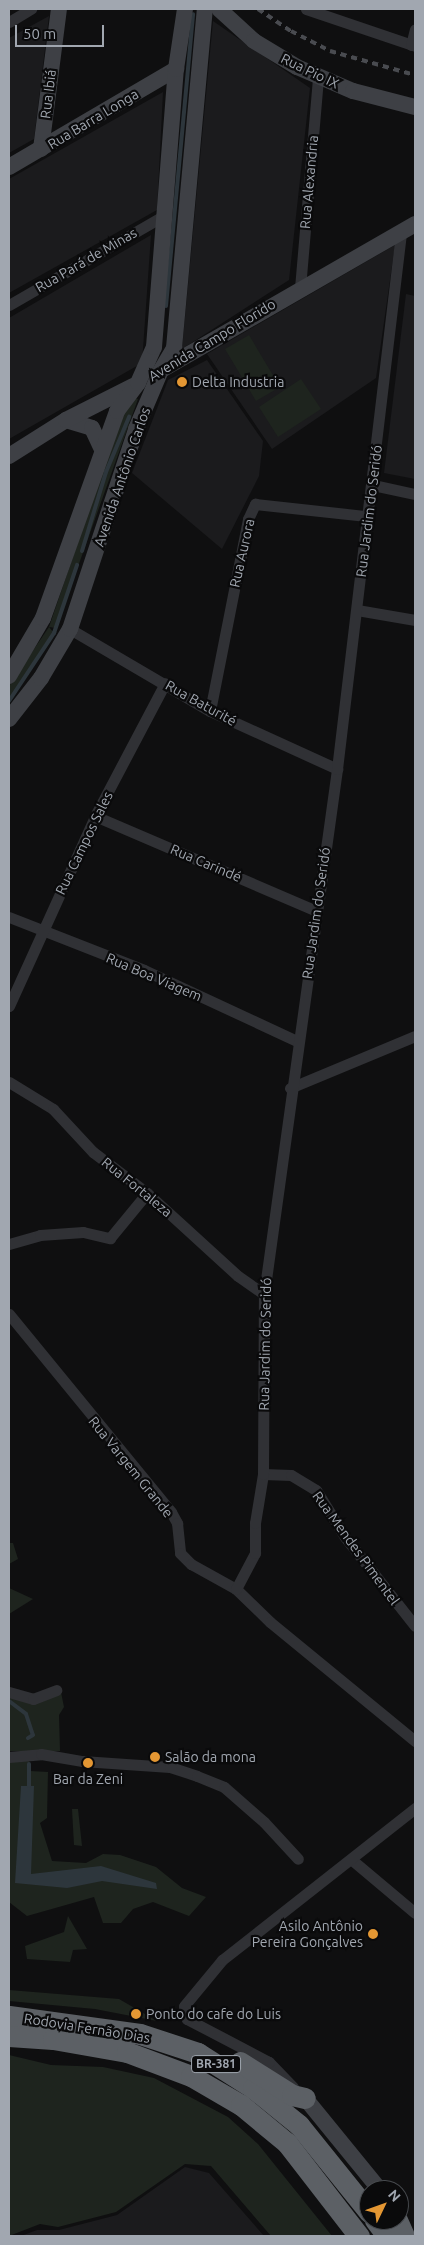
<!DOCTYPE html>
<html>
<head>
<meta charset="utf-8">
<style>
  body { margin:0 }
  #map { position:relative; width:424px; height:2245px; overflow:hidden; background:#0f0f10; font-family:Ubuntu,sans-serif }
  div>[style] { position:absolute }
  .built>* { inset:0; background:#1b1b1d }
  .green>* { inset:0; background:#1e241e }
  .water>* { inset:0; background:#2d363c }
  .stream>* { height:4px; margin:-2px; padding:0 2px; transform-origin:2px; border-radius:2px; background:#2d363c }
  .street>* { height:11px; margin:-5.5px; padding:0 5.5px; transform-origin:5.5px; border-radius:5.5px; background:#303135 }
  .secondary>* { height:16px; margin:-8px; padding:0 8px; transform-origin:8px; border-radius:8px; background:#3e4045 }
  .highway>* { height:21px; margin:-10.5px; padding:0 10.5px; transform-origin:10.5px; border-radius:10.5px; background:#5c6065 }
  .rail>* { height:4px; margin-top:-2px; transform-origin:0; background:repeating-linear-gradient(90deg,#494b50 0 6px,transparent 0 11px) }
  .dots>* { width:14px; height:14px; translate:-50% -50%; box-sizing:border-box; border:2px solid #0a0a0b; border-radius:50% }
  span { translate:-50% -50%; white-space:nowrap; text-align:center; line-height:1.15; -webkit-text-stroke:4.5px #0a0a0b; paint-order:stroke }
  .shield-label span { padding:1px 4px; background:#0a0a0b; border:1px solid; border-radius:4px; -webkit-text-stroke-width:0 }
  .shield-label { font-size:12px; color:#a1a7b0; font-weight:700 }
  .street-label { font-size:14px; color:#a1a7b0 }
  .poi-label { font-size:14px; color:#a1a7b0 }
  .left { translate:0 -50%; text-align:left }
  .right { translate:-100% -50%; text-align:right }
  .frame { position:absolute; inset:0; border:10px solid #a1a7b0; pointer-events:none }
  .north { position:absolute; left:359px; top:2180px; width:50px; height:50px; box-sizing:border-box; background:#0a0a0b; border:1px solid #46494d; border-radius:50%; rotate:48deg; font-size:14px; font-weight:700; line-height:20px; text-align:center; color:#a1a7b0 }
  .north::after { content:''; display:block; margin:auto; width:18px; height:22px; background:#e49733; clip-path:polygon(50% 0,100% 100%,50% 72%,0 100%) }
  .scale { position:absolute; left:15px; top:25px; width:89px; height:22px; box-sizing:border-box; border:2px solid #a1a7b0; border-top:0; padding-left:6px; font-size:15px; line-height:18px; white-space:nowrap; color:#a1a7b0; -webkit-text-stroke:4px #0a0a0b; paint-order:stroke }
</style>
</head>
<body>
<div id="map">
  <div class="built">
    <i style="clip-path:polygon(49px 16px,34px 139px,9px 153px,9px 38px)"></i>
    <i style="clip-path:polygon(213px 21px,310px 88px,289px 280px,182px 349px)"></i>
    <i style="clip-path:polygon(163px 92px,157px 210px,9px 293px,9px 179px)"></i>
    <i style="clip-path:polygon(151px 235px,142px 363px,9px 439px,9px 318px)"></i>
    <i style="clip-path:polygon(395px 245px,376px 378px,272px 449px,207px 354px)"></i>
    <i style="clip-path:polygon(406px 294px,415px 296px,415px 479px,384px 473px)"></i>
    <i style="clip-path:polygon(207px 360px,263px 441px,259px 476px,222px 549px,132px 473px,168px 380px)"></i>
    <i style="clip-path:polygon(185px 2167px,209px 2173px,264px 2236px,21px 2236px,37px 2230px,59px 2230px,117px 2215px)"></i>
  </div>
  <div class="green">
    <i style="clip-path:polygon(249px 335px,280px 387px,256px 401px,225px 349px)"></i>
    <i style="clip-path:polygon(301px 379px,321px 409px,278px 437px,259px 407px)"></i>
    <i style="clip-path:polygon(128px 396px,138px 399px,56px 628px,49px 627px,54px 633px,9px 703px,9px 686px,49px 627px)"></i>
    <i style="clip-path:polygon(9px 1543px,13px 1543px,18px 1559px,9px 1564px)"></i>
    <i style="clip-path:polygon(9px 1588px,33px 1599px,9px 1614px)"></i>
    <i style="clip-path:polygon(60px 1687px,64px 1707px,59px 1715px,60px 1751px,9px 1751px,9px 1692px,33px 1699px)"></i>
    <i style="clip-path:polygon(29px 1759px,30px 1771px,48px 1772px,47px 1818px,40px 1823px,52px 1861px,86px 1863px,103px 1854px,120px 1855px,156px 1867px,182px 1888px,206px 1897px,189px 1916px,153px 1902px,133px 1909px,121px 1923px,103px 1923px,94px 1897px,27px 1916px,9px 1902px,9px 1792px,10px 1761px)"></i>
    <i style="clip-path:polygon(72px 1809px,78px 1809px,82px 1846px,74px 1845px)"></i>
    <i style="clip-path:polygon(68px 1916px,87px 1949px,73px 1950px,70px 1962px,27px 1959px,25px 1946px,64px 1932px)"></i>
    <i style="clip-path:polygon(9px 1990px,119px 1999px,157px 2021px,95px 2009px,9px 2001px)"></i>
    <i style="clip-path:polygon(9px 2055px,51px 2065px,103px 2067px,154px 2078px,228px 2117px,258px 2144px,332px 2236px,271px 2236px,211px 2166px,185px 2164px,116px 2212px,58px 2227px,40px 2224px,9px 2236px)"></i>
  </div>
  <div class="water">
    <i style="clip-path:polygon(21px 1786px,34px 1786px,31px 1874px,101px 1866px,156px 1883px,157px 1889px,102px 1881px,67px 1888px,15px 1883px)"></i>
  </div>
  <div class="stream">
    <i style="left:166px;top:306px;width:293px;rotate:-84.7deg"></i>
    <i style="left:82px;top:551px;width:83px;rotate:-73.1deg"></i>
    <i style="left:106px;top:472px;width:60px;rotate:-67.3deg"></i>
    <i style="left:9px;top:701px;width:82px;rotate:-56.5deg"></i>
    <i style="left:54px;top:633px;width:72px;rotate:-71.3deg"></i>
    <i style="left:9px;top:1701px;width:21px;rotate:37deg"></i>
    <i style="left:26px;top:1714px;width:22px;rotate:72deg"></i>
    <i style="left:33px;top:1735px;width:6px;rotate:149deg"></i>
    <i style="left:29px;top:1764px;width:22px;rotate:90deg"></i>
  </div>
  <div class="street">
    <i style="left:306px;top:9px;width:115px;rotate:18.7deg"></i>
    <i style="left:9px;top:22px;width:26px;rotate:-31deg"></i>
    <i style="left:411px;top:45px;width:16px;rotate:-76deg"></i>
    <i style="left:300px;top:288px;width:212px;rotate:-85.1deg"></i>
    <i style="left:9px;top:305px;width:178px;rotate:-30deg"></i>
    <i style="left:373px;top:485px;width:43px;rotate:12.1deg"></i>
    <i style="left:357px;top:610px;width:59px;rotate:9.8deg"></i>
    <i style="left:70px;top:629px;width:162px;rotate:30.4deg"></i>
    <i style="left:210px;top:711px;width:140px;rotate:24.5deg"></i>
    <i style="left:210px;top:711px;width:196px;rotate:-78.8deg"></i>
    <i style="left:248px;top:519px;width:17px;rotate:-65deg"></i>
    <i style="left:255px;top:504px;width:112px;rotate:6.2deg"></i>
    <i style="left:95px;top:816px;width:241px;rotate:23.2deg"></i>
    <i style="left:9px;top:917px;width:145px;rotate:21.4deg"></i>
    <i style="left:144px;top:970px;width:169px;rotate:24.9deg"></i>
    <i style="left:9px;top:1006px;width:209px;rotate:-65.6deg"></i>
    <i style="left:95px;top:816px;width:150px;rotate:-62.2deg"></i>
    <i style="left:9px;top:1082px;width:52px;rotate:31.5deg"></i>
    <i style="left:53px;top:1109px;width:59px;rotate:47.1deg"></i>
    <i style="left:93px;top:1152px;width:68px;rotate:37.2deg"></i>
    <i style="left:147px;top:1193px;width:123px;rotate:42.4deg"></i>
    <i style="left:238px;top:1276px;width:32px;rotate:35deg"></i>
    <i style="left:290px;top:1088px;width:135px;rotate:-22.6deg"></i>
    <i style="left:9px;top:1244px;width:32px;rotate:-16deg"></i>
    <i style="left:40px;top:1235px;width:43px;rotate:-4deg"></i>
    <i style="left:83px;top:1232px;width:28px;rotate:13deg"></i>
    <i style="left:110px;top:1238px;width:58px;rotate:-50.6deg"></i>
    <i style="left:9px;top:1314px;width:256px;rotate:50.7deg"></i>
    <i style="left:171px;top:1512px;width:13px;rotate:61deg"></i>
    <i style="left:177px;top:1523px;width:30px;rotate:84deg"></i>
    <i style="left:180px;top:1553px;width:16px;rotate:45deg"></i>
    <i style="left:191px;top:1564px;width:51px;rotate:29.1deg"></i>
    <i style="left:236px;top:1589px;width:47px;rotate:44.1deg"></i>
    <i style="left:270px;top:1622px;width:188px;rotate:39.4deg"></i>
    <i style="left:263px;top:1474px;width:28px;rotate:2deg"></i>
    <i style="left:291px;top:1475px;width:29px;rotate:31deg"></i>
    <i style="left:316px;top:1490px;width:55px;rotate:58.3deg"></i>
    <i style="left:345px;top:1537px;width:113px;rotate:51.8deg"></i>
    <i style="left:236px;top:1589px;width:41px;rotate:-62.2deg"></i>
    <i style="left:255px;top:1553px;width:30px;rotate:-90deg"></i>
    <i style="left:255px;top:1523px;width:50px;rotate:-80.7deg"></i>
    <i style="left:263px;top:1474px;width:180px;rotate:-89.7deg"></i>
    <i style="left:264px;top:1294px;width:530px;rotate:-82.08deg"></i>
    <i style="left:337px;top:769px;width:540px;rotate:-83.19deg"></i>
    <i style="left:9px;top:1692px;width:25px;rotate:16deg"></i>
    <i style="left:33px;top:1699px;width:25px;rotate:-21deg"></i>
    <i style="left:9px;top:1757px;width:32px;rotate:-5deg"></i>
    <i style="left:41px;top:1754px;width:42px;rotate:9.7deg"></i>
    <i style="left:82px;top:1761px;width:88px;rotate:3.9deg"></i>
    <i style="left:170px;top:1767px;width:28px;rotate:18deg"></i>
    <i style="left:197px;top:1776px;width:29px;rotate:22deg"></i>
    <i style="left:224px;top:1787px;width:53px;rotate:41.2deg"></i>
    <i style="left:264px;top:1822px;width:50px;rotate:47.4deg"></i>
    <i style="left:352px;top:1860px;width:82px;rotate:40.1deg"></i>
    <i style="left:293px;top:2087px;width:35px;rotate:-134deg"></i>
    <i style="left:269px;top:2062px;width:93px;rotate:-152.3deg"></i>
    <i style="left:187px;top:2019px;width:13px;rotate:-103deg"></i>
    <i style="left:184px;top:2006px;width:60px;rotate:-50.4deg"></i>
    <i style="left:222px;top:1960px;width:246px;rotate:-38.2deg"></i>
  </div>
  <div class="secondary">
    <i style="left:219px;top:9px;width:47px;rotate:42.4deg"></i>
    <i style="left:254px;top:41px;width:50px;rotate:31.2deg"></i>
    <i style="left:297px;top:67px;width:61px;rotate:23.2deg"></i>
    <i style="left:353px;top:91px;width:64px;rotate:14.5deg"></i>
    <i style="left:41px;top:149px;width:141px;rotate:-82.7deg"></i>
    <i style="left:9px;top:167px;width:194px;rotate:-30.4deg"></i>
    <i style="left:163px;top:369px;width:291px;rotate:-29.9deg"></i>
    <i style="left:66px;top:420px;width:27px;rotate:17deg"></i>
    <i style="left:92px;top:428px;width:21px;rotate:65deg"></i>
    <i style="left:9px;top:456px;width:67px;rotate:-32.3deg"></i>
    <i style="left:66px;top:420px;width:75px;rotate:-26.9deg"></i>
    <i style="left:9px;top:676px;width:67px;rotate:-59.6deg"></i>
    <i style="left:43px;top:618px;width:220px;rotate:-70.3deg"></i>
    <i style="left:117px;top:411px;width:35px;rotate:-53deg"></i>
    <i style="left:138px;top:383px;width:39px;rotate:-66deg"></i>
    <i style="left:154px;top:347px;width:279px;rotate:-85.5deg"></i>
    <i style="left:176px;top:69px;width:61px;rotate:-81.5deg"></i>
    <i style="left:9px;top:719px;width:52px;rotate:-52deg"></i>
    <i style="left:41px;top:678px;width:57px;rotate:-59.4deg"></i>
    <i style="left:70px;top:629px;width:211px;rotate:-71.7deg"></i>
    <i style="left:136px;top:429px;width:64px;rotate:-67deg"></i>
    <i style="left:161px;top:370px;width:26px;rotate:-59deg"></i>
    <i style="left:174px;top:348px;width:340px;rotate:-84.8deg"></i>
    <i style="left:305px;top:2098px;width:119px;rotate:50.8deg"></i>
  </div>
  <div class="highway">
    <i style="left:9px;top:2016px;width:132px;rotate:7.8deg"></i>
    <i style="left:140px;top:2034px;width:61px;rotate:18.1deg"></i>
    <i style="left:198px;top:2053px;width:65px;rotate:32.5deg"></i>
    <i style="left:253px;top:2088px;width:59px;rotate:38.8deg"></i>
    <i style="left:299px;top:2125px;width:112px;rotate:51.2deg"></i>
    <i style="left:9px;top:2036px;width:44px;rotate:3.9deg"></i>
    <i style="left:53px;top:2039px;width:75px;rotate:10deg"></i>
    <i style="left:127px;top:2052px;width:68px;rotate:20.6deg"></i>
    <i style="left:191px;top:2076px;width:58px;rotate:30.1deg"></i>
    <i style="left:241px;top:2105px;width:60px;rotate:39.6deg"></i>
    <i style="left:287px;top:2143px;width:118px;rotate:52.3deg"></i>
    <i style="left:240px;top:2062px;width:62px;rotate:32.4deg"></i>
    <i style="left:292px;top:2095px;width:13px;rotate:13deg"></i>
    <i style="left:375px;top:2220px;width:20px;rotate:53deg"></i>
    <i style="left:397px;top:2220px;width:17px;rotate:66deg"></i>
  </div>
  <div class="rail">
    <i style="left:258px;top:9px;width:40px;rotate:34deg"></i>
    <i style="left:291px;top:31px;width:44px;rotate:27.1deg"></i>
    <i style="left:330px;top:51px;width:88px;rotate:15.8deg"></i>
  </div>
  <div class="dots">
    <i style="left:182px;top:382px;background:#e49733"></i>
    <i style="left:155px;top:1757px;background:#e49733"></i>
    <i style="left:88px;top:1763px;background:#e49733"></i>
    <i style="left:373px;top:1934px;background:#e49733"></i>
    <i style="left:136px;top:2014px;background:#e49733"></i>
  </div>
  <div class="shield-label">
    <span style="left:216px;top:2064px">BR-381</span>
  </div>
  <div class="street-label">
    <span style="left:310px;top:71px;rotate:26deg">Rua Pio IX</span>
    <span style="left:48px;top:94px;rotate:-83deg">Rua Ibiá</span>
    <span style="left:93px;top:119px;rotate:-31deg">Rua Barra Longa</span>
    <span style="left:309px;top:182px;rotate:-85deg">Rua Alexandria</span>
    <span style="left:86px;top:260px;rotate:-30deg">Rua Pará de Minas</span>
    <span style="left:212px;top:340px;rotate:-31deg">Avenida Campo Florido</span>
    <span style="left:122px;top:477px;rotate:-71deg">Avenida Antônio Carlos</span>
    <span style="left:369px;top:511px;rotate:-83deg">Rua Jardim do Seridó</span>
    <span style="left:242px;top:553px;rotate:-77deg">Rua Aurora</span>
    <span style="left:201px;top:703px;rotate:29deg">Rua Baturité</span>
    <span style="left:84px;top:843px;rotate:-64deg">Rua Campos Sales</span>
    <span style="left:206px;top:863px;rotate:23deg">Rua Carindé</span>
    <span style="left:316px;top:913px;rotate:-82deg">Rua Jardim do Seridó</span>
    <span style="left:154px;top:977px;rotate:23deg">Rua Boa Viagem</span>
    <span style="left:137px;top:1187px;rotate:39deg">Rua Fortaleza</span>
    <span style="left:265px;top:1344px;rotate:-89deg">Rua Jardim do Seridó</span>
    <span style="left:131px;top:1467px;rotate:51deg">Rua Vargem Grande</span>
    <span style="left:356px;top:1548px;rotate:54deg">Rua Mendes Pimentel</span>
    <span style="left:87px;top:2028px;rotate:9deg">Rodovia Fernão Dias</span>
  </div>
  <div class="poi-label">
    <span class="left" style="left:192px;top:382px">Delta Industria</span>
    <span class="left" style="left:165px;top:1757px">Salão da mona</span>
    <span style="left:88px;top:1779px">Bar da Zeni</span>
    <span class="right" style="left:363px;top:1934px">Asilo Antônio<br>Pereira Gonçalves</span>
    <span class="left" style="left:146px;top:2014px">Ponto do cafe do Luis</span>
  </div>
  <div class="frame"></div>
  <div class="north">N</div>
  <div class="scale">50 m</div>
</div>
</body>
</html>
